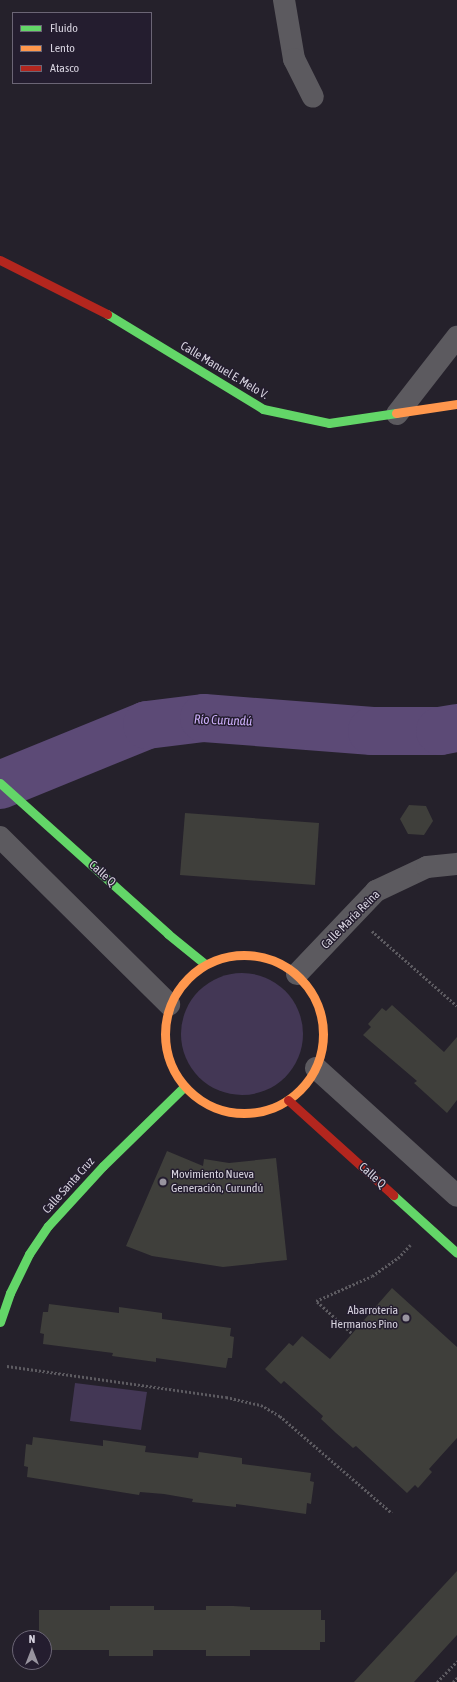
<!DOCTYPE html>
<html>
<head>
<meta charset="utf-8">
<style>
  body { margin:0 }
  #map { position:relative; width:457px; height:1682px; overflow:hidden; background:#25212b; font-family:"Asap Condensed",sans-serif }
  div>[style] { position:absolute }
  .green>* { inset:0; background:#433755 }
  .round { border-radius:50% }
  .river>* { height:48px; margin:-24px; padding:0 24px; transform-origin:24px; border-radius:24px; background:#5c4a76 }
  .building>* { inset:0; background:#3f3f3b }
  .path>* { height:2.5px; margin-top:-1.25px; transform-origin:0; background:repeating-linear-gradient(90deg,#5d5b61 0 2px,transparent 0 4px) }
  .street>* { height:22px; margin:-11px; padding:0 11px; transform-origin:11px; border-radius:11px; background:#5c5a5f }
  .fast>* { height:9px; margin:-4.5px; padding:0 4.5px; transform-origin:4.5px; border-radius:4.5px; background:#63d668 }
  .slow>* { height:9px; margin:-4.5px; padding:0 4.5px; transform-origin:4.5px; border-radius:4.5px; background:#ff974d }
  .slow>.ring { margin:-4.5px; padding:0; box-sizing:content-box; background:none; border:9px solid #ff974d; border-radius:50% }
  .jam>* { height:9px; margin:-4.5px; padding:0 4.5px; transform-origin:4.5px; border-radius:4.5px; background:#b3261e }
  .dots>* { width:11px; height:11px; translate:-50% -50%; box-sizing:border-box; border:2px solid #241d2f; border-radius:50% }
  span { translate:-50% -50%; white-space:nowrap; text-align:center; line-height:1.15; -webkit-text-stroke:3px #241d2f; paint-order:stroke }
  .street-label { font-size:12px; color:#d6d2de }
  .poi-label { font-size:12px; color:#d6d2de }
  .left { translate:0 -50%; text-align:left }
  .right { translate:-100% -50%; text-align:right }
  .water-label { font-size:13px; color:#cbaef8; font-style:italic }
  .legend { position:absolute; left:12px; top:12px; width:140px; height:72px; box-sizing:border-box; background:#241d2f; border:1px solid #6b6575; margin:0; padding:5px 7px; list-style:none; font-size:12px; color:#d6d2de }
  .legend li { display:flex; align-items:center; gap:8px; height:20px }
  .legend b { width:20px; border:1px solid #6b6575 }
  .north { position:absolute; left:12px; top:1630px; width:40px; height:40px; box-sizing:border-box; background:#241d2f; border:1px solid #6b6575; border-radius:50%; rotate:0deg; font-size:11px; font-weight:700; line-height:16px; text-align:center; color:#d6d2de }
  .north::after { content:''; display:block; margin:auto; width:14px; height:18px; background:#98949f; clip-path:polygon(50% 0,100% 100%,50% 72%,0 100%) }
</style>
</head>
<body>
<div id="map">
  <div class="green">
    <i class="round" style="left:181px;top:973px;width:122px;height:122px"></i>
    <i style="clip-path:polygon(75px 1383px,147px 1392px,141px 1430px,70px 1421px)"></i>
  </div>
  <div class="river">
    <i style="left:0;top:785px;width:159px;rotate:-22.2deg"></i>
    <i style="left:147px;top:725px;width:57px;rotate:-7deg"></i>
    <i style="left:204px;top:718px;width:169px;rotate:4.4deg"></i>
    <i style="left:372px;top:731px;width:68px"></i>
    <i style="left:440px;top:731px;width:17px;rotate:-10deg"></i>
  </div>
  <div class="building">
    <i style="clip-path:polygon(409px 805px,426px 806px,433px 821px,424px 835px,408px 834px,400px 819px)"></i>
    <i style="clip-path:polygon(185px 813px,319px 823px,315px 885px,180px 875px)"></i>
    <i style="clip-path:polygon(392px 1005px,444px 1052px,457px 1037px,457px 1100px,447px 1113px,414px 1083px,417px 1081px,363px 1035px,371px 1027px,368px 1024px,382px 1008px,386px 1011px)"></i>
    <i style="clip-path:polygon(167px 1151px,203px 1166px,204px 1159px,229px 1163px,276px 1158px,287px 1260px,223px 1267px,152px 1256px,126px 1246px)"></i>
    <i style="clip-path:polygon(392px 1288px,457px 1347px,457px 1438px,429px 1469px,432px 1472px,418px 1488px,415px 1485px,407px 1493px,356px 1446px,353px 1448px,336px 1433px,321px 1419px,323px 1416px,284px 1381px,281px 1384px,265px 1369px,289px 1343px,293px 1346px,302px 1336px,330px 1359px)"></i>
    <i style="clip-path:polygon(49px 1304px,119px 1313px,119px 1307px,162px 1313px,162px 1319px,231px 1328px,230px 1336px,234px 1337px,232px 1358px,228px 1358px,226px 1368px,156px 1358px,156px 1362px,112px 1356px,113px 1353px,43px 1344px,44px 1334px,40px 1333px,43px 1312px,48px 1312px)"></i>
    <i style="clip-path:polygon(33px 1437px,103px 1446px,103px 1440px,146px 1446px,145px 1452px,198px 1458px,199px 1452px,242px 1458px,242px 1464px,311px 1473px,310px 1481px,314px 1482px,311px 1504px,307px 1503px,306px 1514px,236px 1504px,236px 1507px,192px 1502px,193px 1499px,164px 1494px,140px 1492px,139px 1495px,27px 1477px,28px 1467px,24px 1466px,26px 1444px,32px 1445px)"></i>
    <i style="clip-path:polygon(457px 1571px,457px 1635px,414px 1682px,354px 1682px)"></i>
    <i style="clip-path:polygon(110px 1606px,154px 1606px,154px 1610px,206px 1610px,206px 1606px,233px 1606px,250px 1607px,250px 1610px,321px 1610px,321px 1620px,325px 1620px,325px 1642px,320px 1642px,320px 1650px,250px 1650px,250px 1656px,206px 1656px,206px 1650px,153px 1650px,153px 1656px,109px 1656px,109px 1650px,44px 1650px,44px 1638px,39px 1638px,39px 1610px,110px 1610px)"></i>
  </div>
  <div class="path">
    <i style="left:372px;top:931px;width:113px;rotate:41.4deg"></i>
    <i style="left:351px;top:1333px;width:47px;rotate:-137.6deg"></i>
    <i style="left:316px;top:1301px;width:61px;rotate:-24.1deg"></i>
    <i style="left:372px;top:1276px;width:32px;rotate:-35deg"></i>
    <i style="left:398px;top:1258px;width:18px;rotate:-47deg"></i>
    <i style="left:7px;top:1366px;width:221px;rotate:8.1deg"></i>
    <i style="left:226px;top:1397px;width:36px;rotate:13deg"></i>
    <i style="left:261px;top:1405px;width:22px;rotate:30deg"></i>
    <i style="left:280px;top:1416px;width:148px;rotate:40.9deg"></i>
    <i style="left:437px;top:1682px;width:29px;rotate:-46deg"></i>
    <i style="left:453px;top:1682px;width:6px;rotate:-45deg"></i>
  </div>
  <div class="street">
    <i style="left:284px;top:0;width:60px;rotate:80.4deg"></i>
    <i style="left:294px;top:59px;width:42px;rotate:63.4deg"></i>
    <i style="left:397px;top:414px;width:98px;rotate:-52.1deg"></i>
    <i style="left:0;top:837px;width:238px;rotate:44.7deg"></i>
    <i style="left:297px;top:974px;width:115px;rotate:-46.4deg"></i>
    <i style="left:376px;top:891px;width:56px;rotate:-25.2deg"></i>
    <i style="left:427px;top:867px;width:30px;rotate:-6deg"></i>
    <i style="left:316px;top:1068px;width:190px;rotate:42.2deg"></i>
  </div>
  <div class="fast">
    <i style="left:107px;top:314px;width:183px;rotate:31.3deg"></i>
    <i style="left:263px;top:409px;width:67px;rotate:12deg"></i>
    <i style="left:329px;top:423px;width:68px;rotate:-8.5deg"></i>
    <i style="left:0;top:783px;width:226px;rotate:41.9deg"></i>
    <i style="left:168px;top:934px;width:48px;rotate:39deg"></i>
    <i style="left:393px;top:1195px;width:86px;rotate:42.2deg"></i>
    <i style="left:0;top:1322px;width:31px;rotate:-71deg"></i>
    <i style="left:10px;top:1293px;width:43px;rotate:-64deg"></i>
    <i style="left:29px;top:1254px;width:34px;rotate:-56deg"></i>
    <i style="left:48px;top:1226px;width:81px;rotate:-47.5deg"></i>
    <i style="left:103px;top:1166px;width:113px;rotate:-44.3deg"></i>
  </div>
  <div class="slow">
    <i style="left:396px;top:413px;width:62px;rotate:-8.4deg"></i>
    <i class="ring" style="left:165px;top:955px;width:149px;height:149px"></i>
  </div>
  <div class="jam">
    <i style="left:0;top:260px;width:120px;rotate:26.8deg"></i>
    <i style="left:288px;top:1100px;width:142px;rotate:42.1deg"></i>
  </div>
  <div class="dots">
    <i style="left:163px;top:1182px;background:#98949f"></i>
    <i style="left:406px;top:1318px;background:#98949f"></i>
  </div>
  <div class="street-label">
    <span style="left:224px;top:371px;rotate:31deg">Calle Manuel E. Melo V.</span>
    <span style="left:102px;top:874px;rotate:42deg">Calle Q</span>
    <span style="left:351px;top:920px;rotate:-45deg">Calle María Reina</span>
    <span style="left:372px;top:1176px;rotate:42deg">Calle Q</span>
    <span style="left:69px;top:1186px;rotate:-48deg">Calle Santa Cruz</span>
  </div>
  <div class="poi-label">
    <span class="left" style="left:171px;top:1182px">Movimiento Nueva<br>Generación, Curundú</span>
    <span class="right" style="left:398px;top:1318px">Abarroteria<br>Hermanos Pino</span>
  </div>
  <div class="water-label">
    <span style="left:223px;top:721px;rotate:2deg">Río Curundú</span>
  </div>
  <ul class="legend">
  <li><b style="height:5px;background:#63d668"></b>Fluido</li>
  <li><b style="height:5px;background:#ff974d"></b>Lento</li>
  <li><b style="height:5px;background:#b3261e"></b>Atasco</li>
  </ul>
  <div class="north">N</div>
</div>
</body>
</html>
